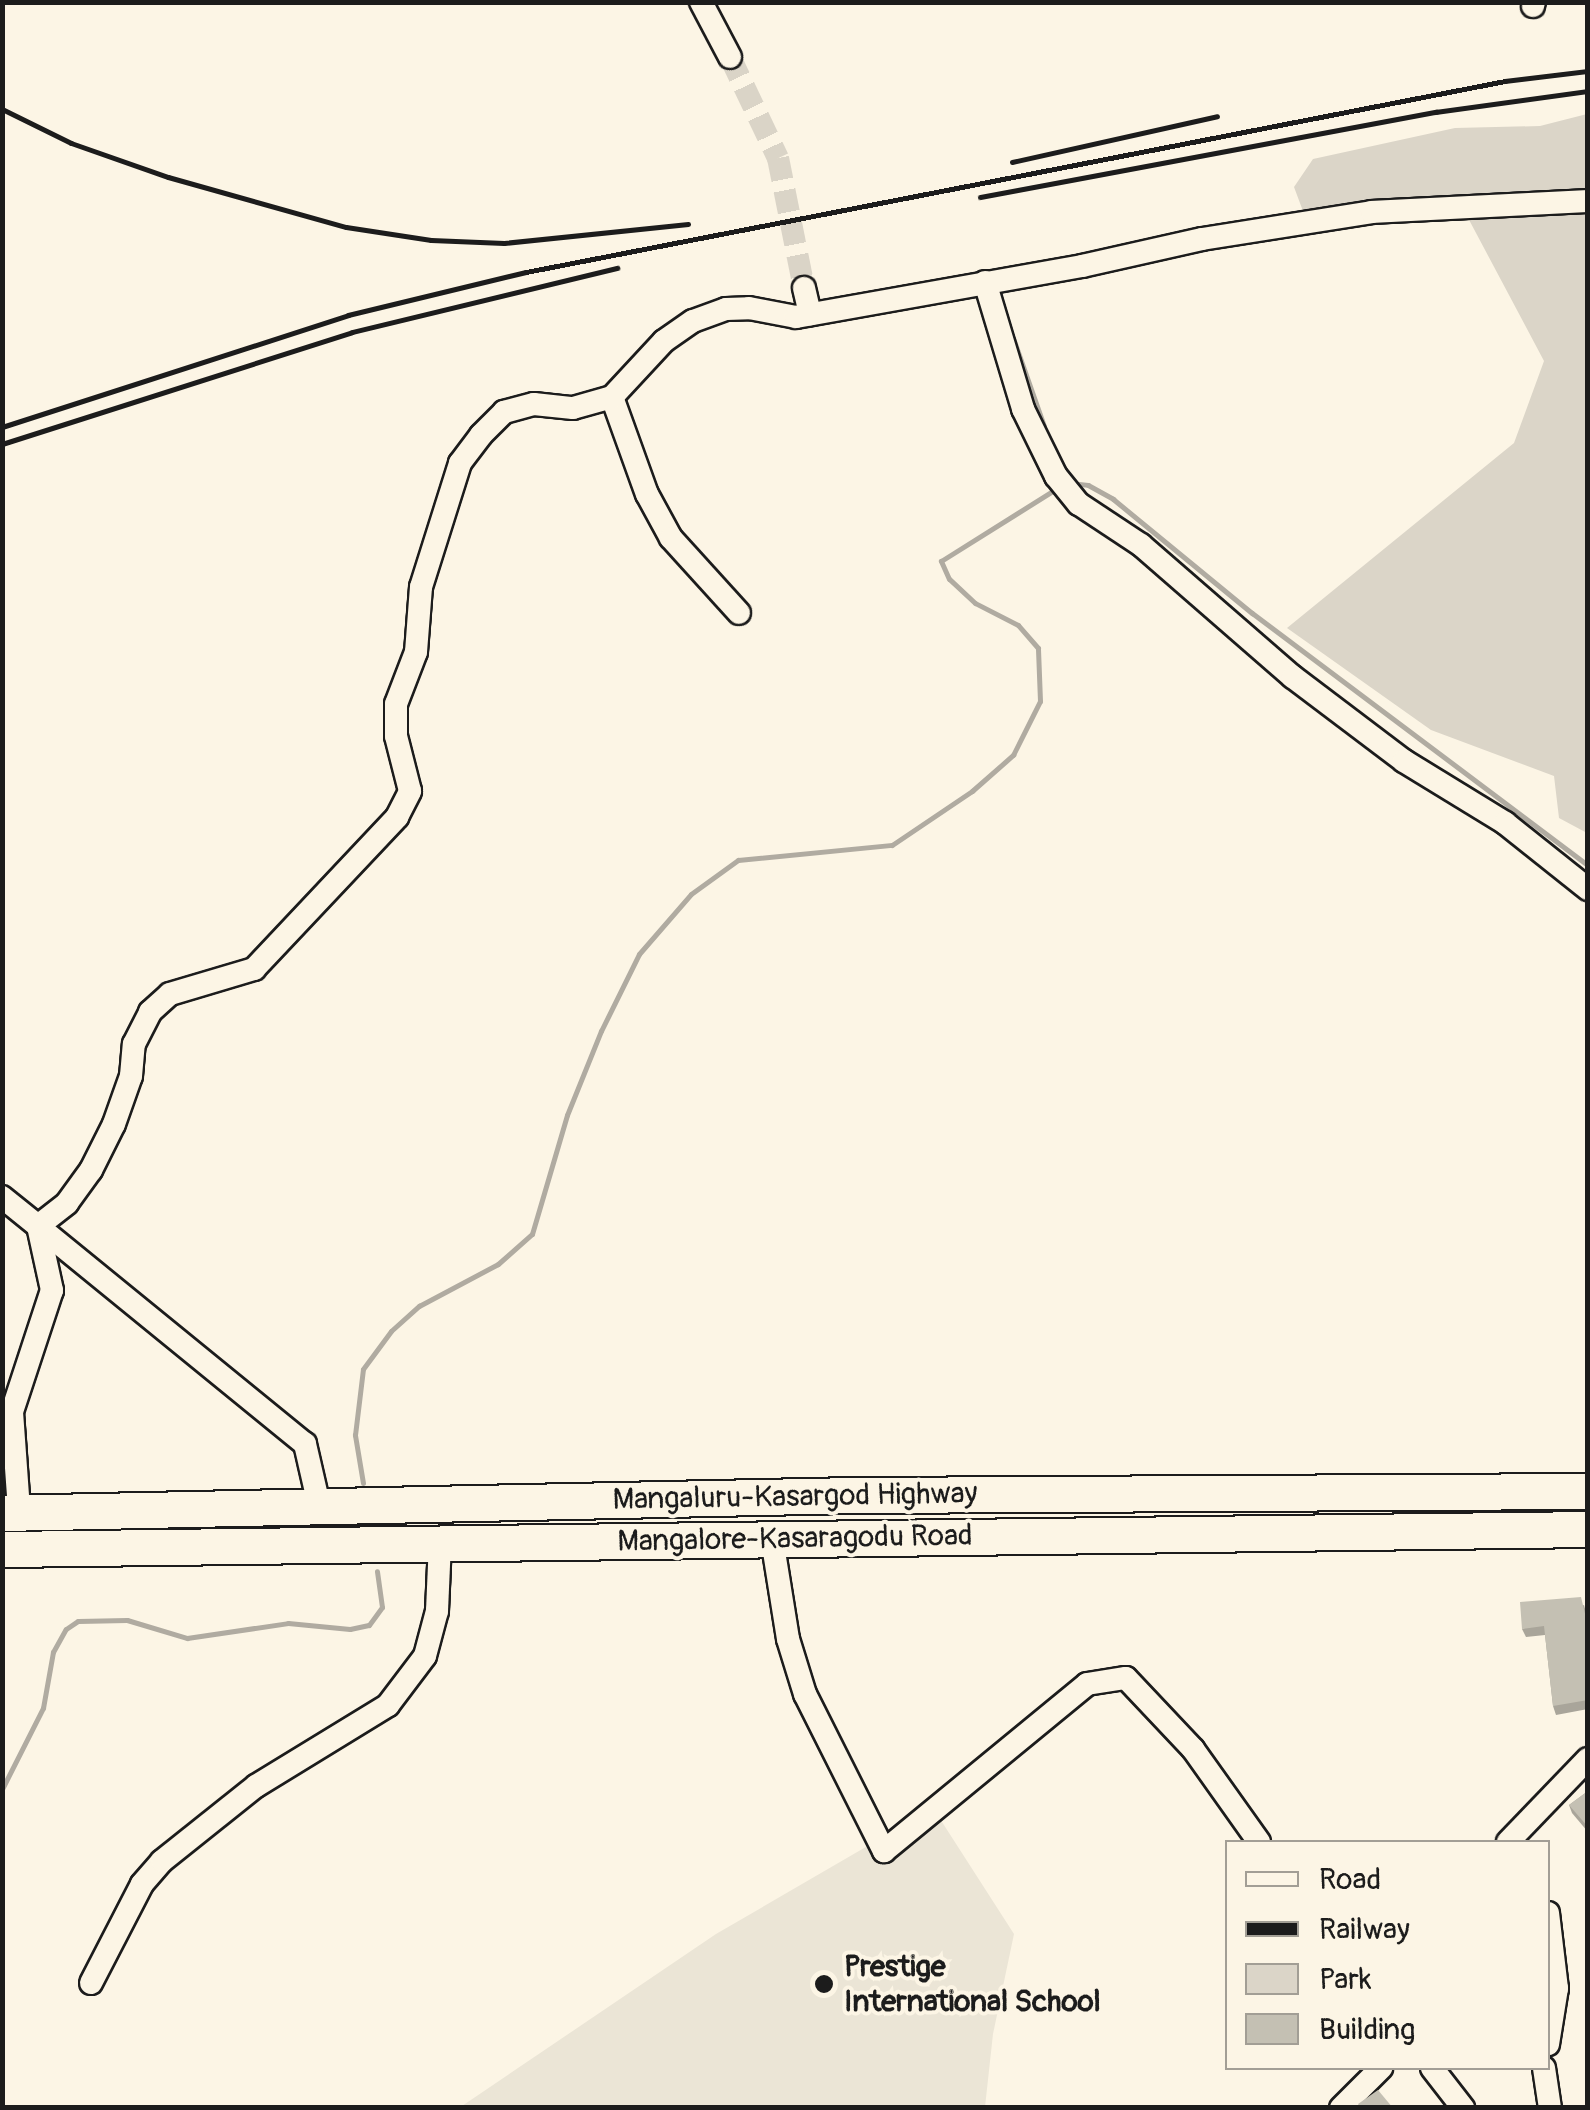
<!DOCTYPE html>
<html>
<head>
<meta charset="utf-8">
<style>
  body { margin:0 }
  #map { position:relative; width:1590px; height:2110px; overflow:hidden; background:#fcf5e5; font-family:Pangolin,sans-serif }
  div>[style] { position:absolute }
  .built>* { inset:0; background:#ebe5d6 }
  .green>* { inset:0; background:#dbd5c8 }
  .stream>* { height:5px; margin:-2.5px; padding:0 2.5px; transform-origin:2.5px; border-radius:2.5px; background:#b0aba1 }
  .minor-tunnel>* { height:22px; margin-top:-11px; transform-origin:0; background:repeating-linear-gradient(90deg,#dad4c7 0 22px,transparent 0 33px) }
  .roads { filter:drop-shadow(2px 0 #1c1c1c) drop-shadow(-2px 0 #1c1c1c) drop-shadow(0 2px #1c1c1c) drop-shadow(0 -2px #1c1c1c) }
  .minor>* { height:22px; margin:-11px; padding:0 11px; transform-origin:11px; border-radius:11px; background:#fcf5e5 }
  .highway>* { height:35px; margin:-17.5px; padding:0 17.5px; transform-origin:17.5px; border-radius:17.5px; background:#fcf5e5 }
  .rail>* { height:5px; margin:-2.5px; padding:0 2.5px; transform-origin:2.5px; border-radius:2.5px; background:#1c1c1c }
  .wall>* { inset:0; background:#a9a59a }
  .building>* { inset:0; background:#c4c0b3 }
  .dots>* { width:28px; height:28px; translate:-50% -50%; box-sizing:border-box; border:5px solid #fcf5e5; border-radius:50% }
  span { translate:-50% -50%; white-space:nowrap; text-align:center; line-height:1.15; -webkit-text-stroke:8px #fcf5e5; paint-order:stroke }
  .street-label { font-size:30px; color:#1c1c1c }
  .poi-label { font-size:30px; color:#1c1c1c; font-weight:700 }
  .left { translate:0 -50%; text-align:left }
  .frame { position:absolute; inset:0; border:5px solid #1c1c1c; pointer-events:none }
  .legend { position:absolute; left:1225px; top:1840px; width:325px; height:230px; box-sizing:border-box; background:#fcf5e5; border:2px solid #a29e95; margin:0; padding:12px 18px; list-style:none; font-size:30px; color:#1c1c1c }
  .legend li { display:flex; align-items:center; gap:20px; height:50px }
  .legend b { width:50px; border:2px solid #a29e95 }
</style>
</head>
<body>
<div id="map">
  <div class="built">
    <i style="clip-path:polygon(933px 1808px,1014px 1934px,993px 2034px,985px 2107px,459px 2108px,716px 1934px)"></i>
  </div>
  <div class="green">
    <i style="clip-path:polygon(1587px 114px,1587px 833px,1559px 818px,1554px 776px,1431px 730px,1287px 628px,1514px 443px,1544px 361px,1467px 216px,1310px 230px,1294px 187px,1313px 159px,1455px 128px,1540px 126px)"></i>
  </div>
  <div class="stream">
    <i style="left:1013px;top:338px;width:93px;rotate:70.6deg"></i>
    <i style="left:1070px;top:483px;width:18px;rotate:6deg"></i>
    <i style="left:1088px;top:485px;width:29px;rotate:29deg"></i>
    <i style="left:1113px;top:499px;width:180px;rotate:39.4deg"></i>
    <i style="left:1252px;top:613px;width:420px;rotate:36.9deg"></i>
    <i style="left:363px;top:1483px;width:49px;rotate:-99.5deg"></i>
    <i style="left:355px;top:1435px;width:66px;rotate:-83.1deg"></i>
    <i style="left:363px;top:1369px;width:47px;rotate:-53.6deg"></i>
    <i style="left:391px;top:1331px;width:38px;rotate:-42deg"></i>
    <i style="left:419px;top:1306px;width:89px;rotate:-28deg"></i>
    <i style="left:498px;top:1264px;width:45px;rotate:-41.4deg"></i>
    <i style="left:532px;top:1234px;width:124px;rotate:-73.6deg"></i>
    <i style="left:567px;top:1115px;width:91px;rotate:-68deg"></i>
    <i style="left:601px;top:1031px;width:86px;rotate:-63.7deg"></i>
    <i style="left:639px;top:954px;width:79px;rotate:-49.1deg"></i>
    <i style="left:691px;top:894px;width:58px;rotate:-35.9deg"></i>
    <i style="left:738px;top:860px;width:155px;rotate:-5.6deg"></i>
    <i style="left:892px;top:845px;width:97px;rotate:-34deg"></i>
    <i style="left:972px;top:791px;width:55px;rotate:-41.3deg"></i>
    <i style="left:1013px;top:755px;width:60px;rotate:-63.4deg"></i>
    <i style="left:1040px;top:701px;width:53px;rotate:-92.2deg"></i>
    <i style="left:1038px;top:648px;width:30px;rotate:-131deg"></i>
    <i style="left:1018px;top:625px;width:48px;rotate:-152.9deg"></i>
    <i style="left:975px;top:603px;width:35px;rotate:-137deg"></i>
    <i style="left:949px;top:579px;width:20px;rotate:-114deg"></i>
    <i style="left:941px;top:561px;width:139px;rotate:-32.1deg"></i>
    <i style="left:2px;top:1789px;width:91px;rotate:-63.2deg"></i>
    <i style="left:43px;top:1708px;width:57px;rotate:-79.9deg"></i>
    <i style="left:53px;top:1652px;width:26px;rotate:-61deg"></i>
    <i style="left:66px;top:1629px;width:14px;rotate:-34deg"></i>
    <i style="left:78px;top:1621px;width:49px;rotate:-1.2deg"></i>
    <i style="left:127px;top:1620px;width:63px;rotate:16.7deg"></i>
    <i style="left:187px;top:1638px;width:102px;rotate:-8.4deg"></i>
    <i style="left:288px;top:1623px;width:62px;rotate:5.5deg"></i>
    <i style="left:350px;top:1629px;width:19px;rotate:-12deg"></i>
    <i style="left:369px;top:1625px;width:22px;rotate:-54deg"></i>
    <i style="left:382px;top:1607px;width:36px;rotate:-98deg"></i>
  </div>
  <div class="minor-tunnel">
    <i style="left:730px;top:57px;width:112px;rotate:64.6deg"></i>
    <i style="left:778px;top:158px;width:133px;rotate:78.7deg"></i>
  </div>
  <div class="roads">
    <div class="minor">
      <i style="left:701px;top:2px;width:62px;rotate:62.2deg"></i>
      <i style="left:1533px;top:6px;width:4px;rotate:-76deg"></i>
      <i style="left:985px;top:282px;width:133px;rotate:73.3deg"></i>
      <i style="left:1023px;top:409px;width:75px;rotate:63.8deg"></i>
      <i style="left:1056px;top:476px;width:36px;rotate:51deg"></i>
      <i style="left:1079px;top:504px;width:74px;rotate:33.5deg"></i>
      <i style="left:1141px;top:545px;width:201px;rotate:41deg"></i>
      <i style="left:1293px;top:677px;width:139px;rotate:37.1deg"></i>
      <i style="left:1404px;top:761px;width:119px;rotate:31.5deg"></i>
      <i style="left:1505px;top:823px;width:106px;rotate:38.5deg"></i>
      <i style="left:804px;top:288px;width:27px;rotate:77deg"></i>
      <i style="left:612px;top:397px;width:103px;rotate:70.2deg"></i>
      <i style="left:647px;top:494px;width:50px;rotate:61.4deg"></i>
      <i style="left:671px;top:538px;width:101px;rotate:47.8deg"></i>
      <i style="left:2px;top:1197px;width:46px;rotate:38.9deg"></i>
      <i style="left:38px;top:1226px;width:66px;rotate:77.7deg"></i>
      <i style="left:52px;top:1290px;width:128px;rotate:108.2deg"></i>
      <i style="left:12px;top:1412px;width:98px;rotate:85.9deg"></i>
      <i style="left:319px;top:1505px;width:63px;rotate:-102.9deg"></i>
      <i style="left:305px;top:1444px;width:345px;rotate:-140.8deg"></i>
      <i style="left:38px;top:1226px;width:37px;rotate:-38deg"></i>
      <i style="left:67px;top:1203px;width:41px;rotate:-54deg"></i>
      <i style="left:91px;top:1170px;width:51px;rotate:-63.4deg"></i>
      <i style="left:114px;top:1124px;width:51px;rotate:-70.5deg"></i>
      <i style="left:131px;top:1076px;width:32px;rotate:-85deg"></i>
      <i style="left:134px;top:1044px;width:36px;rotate:-63deg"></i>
      <i style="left:150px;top:1012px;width:27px;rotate:-42deg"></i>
      <i style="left:170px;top:994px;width:88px;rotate:-16.6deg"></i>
      <i style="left:254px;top:969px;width:209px;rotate:-46.7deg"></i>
      <i style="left:397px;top:817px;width:29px;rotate:-63deg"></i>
      <i style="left:410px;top:791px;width:57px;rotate:-104.3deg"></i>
      <i style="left:396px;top:736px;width:32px;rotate:-90deg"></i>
      <i style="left:396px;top:704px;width:56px;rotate:-69deg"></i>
      <i style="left:416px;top:652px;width:65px;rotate:-85.6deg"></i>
      <i style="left:421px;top:587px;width:130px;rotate:-72.5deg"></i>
      <i style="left:460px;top:463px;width:35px;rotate:-53deg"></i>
      <i style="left:481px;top:435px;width:33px;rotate:-45deg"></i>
      <i style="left:504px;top:412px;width:31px;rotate:-15deg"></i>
      <i style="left:534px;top:404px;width:39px;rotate:6deg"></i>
      <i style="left:573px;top:408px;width:41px;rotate:-15.8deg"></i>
      <i style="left:612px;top:397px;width:76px;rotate:-47.1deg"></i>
      <i style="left:664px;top:341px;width:35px;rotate:-35deg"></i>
      <i style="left:693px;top:321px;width:35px;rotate:-20deg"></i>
      <i style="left:726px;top:309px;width:23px;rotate:-2deg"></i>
      <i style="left:749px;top:308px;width:48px;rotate:10.8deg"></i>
      <i style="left:796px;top:317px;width:291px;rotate:-10.1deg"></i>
      <i style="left:1082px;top:266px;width:123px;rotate:-12.7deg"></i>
      <i style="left:1202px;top:239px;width:172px;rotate:-9deg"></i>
      <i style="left:1372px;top:212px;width:216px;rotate:-2.9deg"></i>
      <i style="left:772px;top:1539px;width:101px;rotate:80.9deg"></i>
      <i style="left:788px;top:1639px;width:58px;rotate:72.8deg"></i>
      <i style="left:805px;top:1694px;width:176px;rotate:63.3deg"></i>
      <i style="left:884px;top:1851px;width:263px;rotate:-39.4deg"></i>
      <i style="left:1087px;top:1684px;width:39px;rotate:-9deg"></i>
      <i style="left:1126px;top:1678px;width:98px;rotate:46.7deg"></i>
      <i style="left:1193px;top:1749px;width:114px;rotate:54.6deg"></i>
      <i style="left:1508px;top:1842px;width:115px;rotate:-46.1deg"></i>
      <i style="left:1548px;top:1913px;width:76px;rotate:83.2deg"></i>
      <i style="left:1557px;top:1988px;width:57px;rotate:99.1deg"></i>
      <i style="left:91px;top:1983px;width:111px;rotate:-62.7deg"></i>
      <i style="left:142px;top:1884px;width:30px;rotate:-49deg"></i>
      <i style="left:162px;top:1861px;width:120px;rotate:-38.6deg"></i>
      <i style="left:256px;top:1786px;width:155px;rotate:-31.5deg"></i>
      <i style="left:388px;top:1705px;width:61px;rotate:-52.9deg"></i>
      <i style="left:425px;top:1656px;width:47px;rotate:-75.1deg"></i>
      <i style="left:437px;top:1611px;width:68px;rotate:-87.5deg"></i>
      <i style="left:1432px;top:2068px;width:51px;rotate:52.2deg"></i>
      <i style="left:1544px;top:2068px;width:40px;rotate:81.5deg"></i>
      <i style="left:1341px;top:2108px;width:57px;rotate:-45deg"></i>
    </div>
    <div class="highway">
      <i style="left:2px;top:1513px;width:853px;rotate:-1.21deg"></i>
      <i style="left:855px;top:1495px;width:733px;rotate:-0.31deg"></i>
      <i style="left:2px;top:1549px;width:1586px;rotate:-0.72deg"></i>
    </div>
  </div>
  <div class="rail">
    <i style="left:2px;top:109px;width:77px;rotate:26.2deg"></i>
    <i style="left:71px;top:143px;width:103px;rotate:19.3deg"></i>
    <i style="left:168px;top:177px;width:185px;rotate:15.7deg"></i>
    <i style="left:346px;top:227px;width:86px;rotate:8.7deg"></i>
    <i style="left:431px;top:240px;width:73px;rotate:2.4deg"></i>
    <i style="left:504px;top:243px;width:185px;rotate:-5.9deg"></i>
    <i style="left:1012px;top:162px;width:210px;rotate:-12.6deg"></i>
    <i style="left:980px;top:197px;width:464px;rotate:-10.6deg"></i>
    <i style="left:1436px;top:112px;width:153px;rotate:-7.9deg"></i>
    <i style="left:2px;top:427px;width:364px;rotate:-17.9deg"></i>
    <i style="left:348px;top:315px;width:183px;rotate:-13.6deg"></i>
    <i style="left:526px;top:272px;width:997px;rotate:-11.04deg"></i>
    <i style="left:1505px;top:81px;width:84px;rotate:-6.9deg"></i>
    <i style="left:2px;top:444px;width:367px;rotate:-17.7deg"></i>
    <i style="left:352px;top:332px;width:273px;rotate:-13.6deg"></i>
  </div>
  <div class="wall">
    <i style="clip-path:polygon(1584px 1605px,1588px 1620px,1588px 1709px,1556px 1715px,1553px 1706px,1545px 1635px,1526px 1637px,1522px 1629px)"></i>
    <i style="clip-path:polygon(1588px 1791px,1588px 1832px,1572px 1813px,1569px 1805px)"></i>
  </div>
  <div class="building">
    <i style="clip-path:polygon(1581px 1597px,1588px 1626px,1588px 1700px,1553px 1706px,1544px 1626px,1522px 1629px,1520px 1602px)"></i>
    <i style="clip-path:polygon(1588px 1791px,1588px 1827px,1569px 1805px)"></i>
    <i style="clip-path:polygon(1378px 2090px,1393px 2108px,1360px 2108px,1358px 2104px)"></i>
  </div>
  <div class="dots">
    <i style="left:824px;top:1984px;background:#1c1c1c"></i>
  </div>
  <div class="street-label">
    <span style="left:795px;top:1497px;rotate:-1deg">Mangaluru-Kasargod Highway</span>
    <span style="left:795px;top:1539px;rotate:-1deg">Mangalore-Kasaragodu Road</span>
  </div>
  <div class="poi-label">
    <span class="left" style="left:844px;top:1984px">Prestige<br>International School</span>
  </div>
  <div class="frame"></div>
  <ul class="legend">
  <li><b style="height:12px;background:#fcf5e5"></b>Road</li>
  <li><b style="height:12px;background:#1c1c1c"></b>Railway</li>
  <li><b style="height:28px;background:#dbd5c8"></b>Park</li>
  <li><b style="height:28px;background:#c4c0b3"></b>Building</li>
  </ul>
</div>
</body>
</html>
